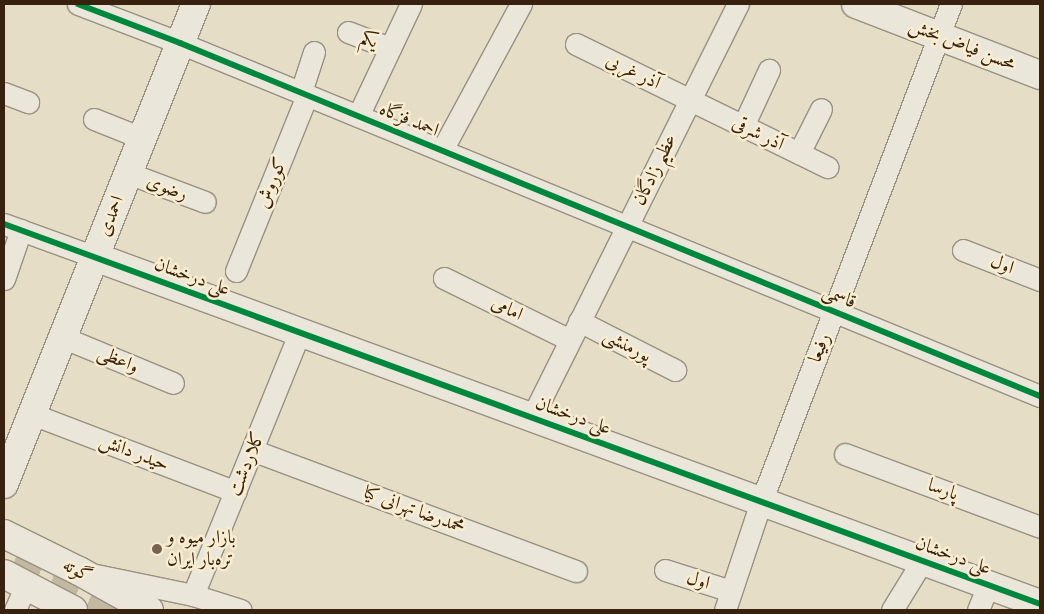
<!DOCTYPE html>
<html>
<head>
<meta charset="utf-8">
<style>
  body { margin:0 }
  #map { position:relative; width:1044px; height:614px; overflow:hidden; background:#e6ddc6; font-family:"IM FELL DW Pica",Amiri,serif }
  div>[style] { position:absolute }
  .primary-tunnel>* { height:28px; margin-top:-14px; transform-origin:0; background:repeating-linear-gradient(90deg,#c3b8a1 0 28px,transparent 0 42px) }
  .roads { filter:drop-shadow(1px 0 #989081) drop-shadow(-1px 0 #989081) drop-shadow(0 1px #989081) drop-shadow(0 -1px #989081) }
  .street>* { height:21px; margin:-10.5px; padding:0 10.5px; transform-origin:10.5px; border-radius:10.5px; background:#eae6da }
  .secondary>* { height:28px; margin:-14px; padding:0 14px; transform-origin:14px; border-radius:14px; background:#eae6da }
  .cycleway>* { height:6px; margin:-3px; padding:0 3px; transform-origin:3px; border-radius:3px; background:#00873e }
  .dots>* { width:14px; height:14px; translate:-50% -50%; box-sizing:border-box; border:2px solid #f8edd1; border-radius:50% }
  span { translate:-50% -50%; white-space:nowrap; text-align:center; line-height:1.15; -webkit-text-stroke:5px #f8edd1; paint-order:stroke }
  .street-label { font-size:19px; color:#38220f }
  .poi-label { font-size:19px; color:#38220f }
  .left { translate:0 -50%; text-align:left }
  .frame { position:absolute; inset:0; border:5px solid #38220f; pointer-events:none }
</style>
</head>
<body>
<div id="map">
  <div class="primary-tunnel">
    <i style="left:12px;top:567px;width:116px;rotate:21.7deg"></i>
  </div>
  <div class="roads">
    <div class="street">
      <i style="left:78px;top:4px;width:109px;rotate:20.9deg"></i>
      <i style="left:180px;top:43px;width:930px;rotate:22.32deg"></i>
      <i style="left:348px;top:32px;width:45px;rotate:20.9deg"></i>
      <i style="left:576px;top:44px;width:280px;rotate:26.1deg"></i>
      <i style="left:301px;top:92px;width:42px;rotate:-72deg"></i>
      <i style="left:4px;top:93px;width:26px;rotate:21deg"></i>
      <i style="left:358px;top:116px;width:124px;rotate:-64.7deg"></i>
      <i style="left:94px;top:119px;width:52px;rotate:21.6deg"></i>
      <i style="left:743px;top:126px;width:62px;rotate:-65.1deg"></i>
      <i style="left:442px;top:150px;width:166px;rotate:-61.6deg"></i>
      <i style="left:799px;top:153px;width:49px;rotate:-63.4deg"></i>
      <i style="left:128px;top:173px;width:82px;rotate:20.6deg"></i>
      <i style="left:4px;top:224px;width:97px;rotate:19.9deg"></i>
      <i style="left:963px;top:250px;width:83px;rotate:21.3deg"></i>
      <i style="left:236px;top:271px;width:190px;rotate:-68deg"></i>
      <i style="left:444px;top:278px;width:140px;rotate:26.2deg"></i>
      <i style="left:4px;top:279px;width:52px;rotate:-70.9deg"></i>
      <i style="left:579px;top:321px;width:108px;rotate:27deg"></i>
      <i style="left:62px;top:337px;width:120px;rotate:22.5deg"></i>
      <i style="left:32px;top:414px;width:218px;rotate:20.9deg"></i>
      <i style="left:532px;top:417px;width:462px;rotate:-63.5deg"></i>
      <i style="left:252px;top:450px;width:346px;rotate:20.5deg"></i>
      <i style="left:845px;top:454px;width:208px;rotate:20.5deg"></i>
      <i style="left:665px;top:570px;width:69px;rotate:17.7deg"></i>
      <i style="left:96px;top:575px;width:99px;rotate:11.7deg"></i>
      <i style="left:193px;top:595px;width:50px;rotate:17.4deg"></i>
      <i style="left:193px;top:595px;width:284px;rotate:-67.9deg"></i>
      <i style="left:15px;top:610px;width:27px;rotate:-66deg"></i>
      <i style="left:725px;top:610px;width:114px;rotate:-71.6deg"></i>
      <i style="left:761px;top:502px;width:533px;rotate:-69.12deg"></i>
      <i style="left:892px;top:610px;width:57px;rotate:-58.5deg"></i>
      <i style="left:978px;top:610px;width:27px;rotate:-68deg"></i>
    </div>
    <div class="secondary">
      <i style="left:856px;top:4px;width:197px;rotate:21.1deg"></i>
      <i style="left:95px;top:257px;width:1007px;rotate:20.16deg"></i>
      <i style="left:4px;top:484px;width:517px;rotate:-68.2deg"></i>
      <i style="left:4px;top:534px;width:84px;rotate:26.3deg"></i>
      <i style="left:79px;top:571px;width:80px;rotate:29.1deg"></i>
      <i style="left:4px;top:574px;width:78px;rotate:27.6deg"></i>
    </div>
  </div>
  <div class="cycleway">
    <i style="left:78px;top:4px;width:109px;rotate:20.9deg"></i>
    <i style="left:180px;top:43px;width:930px;rotate:22.32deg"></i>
    <i style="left:4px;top:224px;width:1103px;rotate:20.14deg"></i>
  </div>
  <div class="dots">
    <i style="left:157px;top:549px;background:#75634f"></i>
  </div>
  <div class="street-label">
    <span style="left:369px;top:40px;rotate:21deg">یکم</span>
    <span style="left:962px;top:45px;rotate:21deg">محسن فیاض بخش</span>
    <span style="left:633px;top:72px;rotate:26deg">آذر غربی</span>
    <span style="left:409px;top:120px;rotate:22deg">احمد فزگاه</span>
    <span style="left:758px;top:134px;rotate:26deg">آذر شرقی</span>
    <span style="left:655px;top:170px;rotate:-64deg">عظیم زادگان</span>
    <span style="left:272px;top:183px;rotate:-68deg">کوروش</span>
    <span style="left:167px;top:188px;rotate:21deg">رضوی</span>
    <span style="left:111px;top:216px;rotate:-68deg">احمدی</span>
    <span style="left:1002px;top:265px;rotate:21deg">اول</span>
    <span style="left:192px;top:277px;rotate:20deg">علی درخشان</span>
    <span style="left:839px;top:297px;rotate:22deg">قاسمی</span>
    <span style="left:507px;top:309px;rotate:26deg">امامی</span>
    <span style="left:627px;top:346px;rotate:27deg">پورمنشی</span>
    <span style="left:820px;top:348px;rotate:-69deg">رفیعا</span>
    <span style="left:118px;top:360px;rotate:23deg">واعظی</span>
    <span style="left:573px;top:416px;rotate:20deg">علی درخشان</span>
    <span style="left:134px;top:453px;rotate:21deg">حیدر دانش</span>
    <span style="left:247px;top:464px;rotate:-68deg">کلاردشت</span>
    <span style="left:943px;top:490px;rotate:20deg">پارسا</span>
    <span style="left:414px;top:510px;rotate:20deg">محمدرضا تهرانی کیا</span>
    <span style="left:953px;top:556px;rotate:20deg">علی درخشان</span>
    <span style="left:77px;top:571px;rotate:28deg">گوته</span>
    <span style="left:698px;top:581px;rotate:17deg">اول</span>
  </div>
  <div class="poi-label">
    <span class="left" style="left:167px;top:549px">بازار میوه و<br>تره‌بار ایران</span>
  </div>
  <div class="frame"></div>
</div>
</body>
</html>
